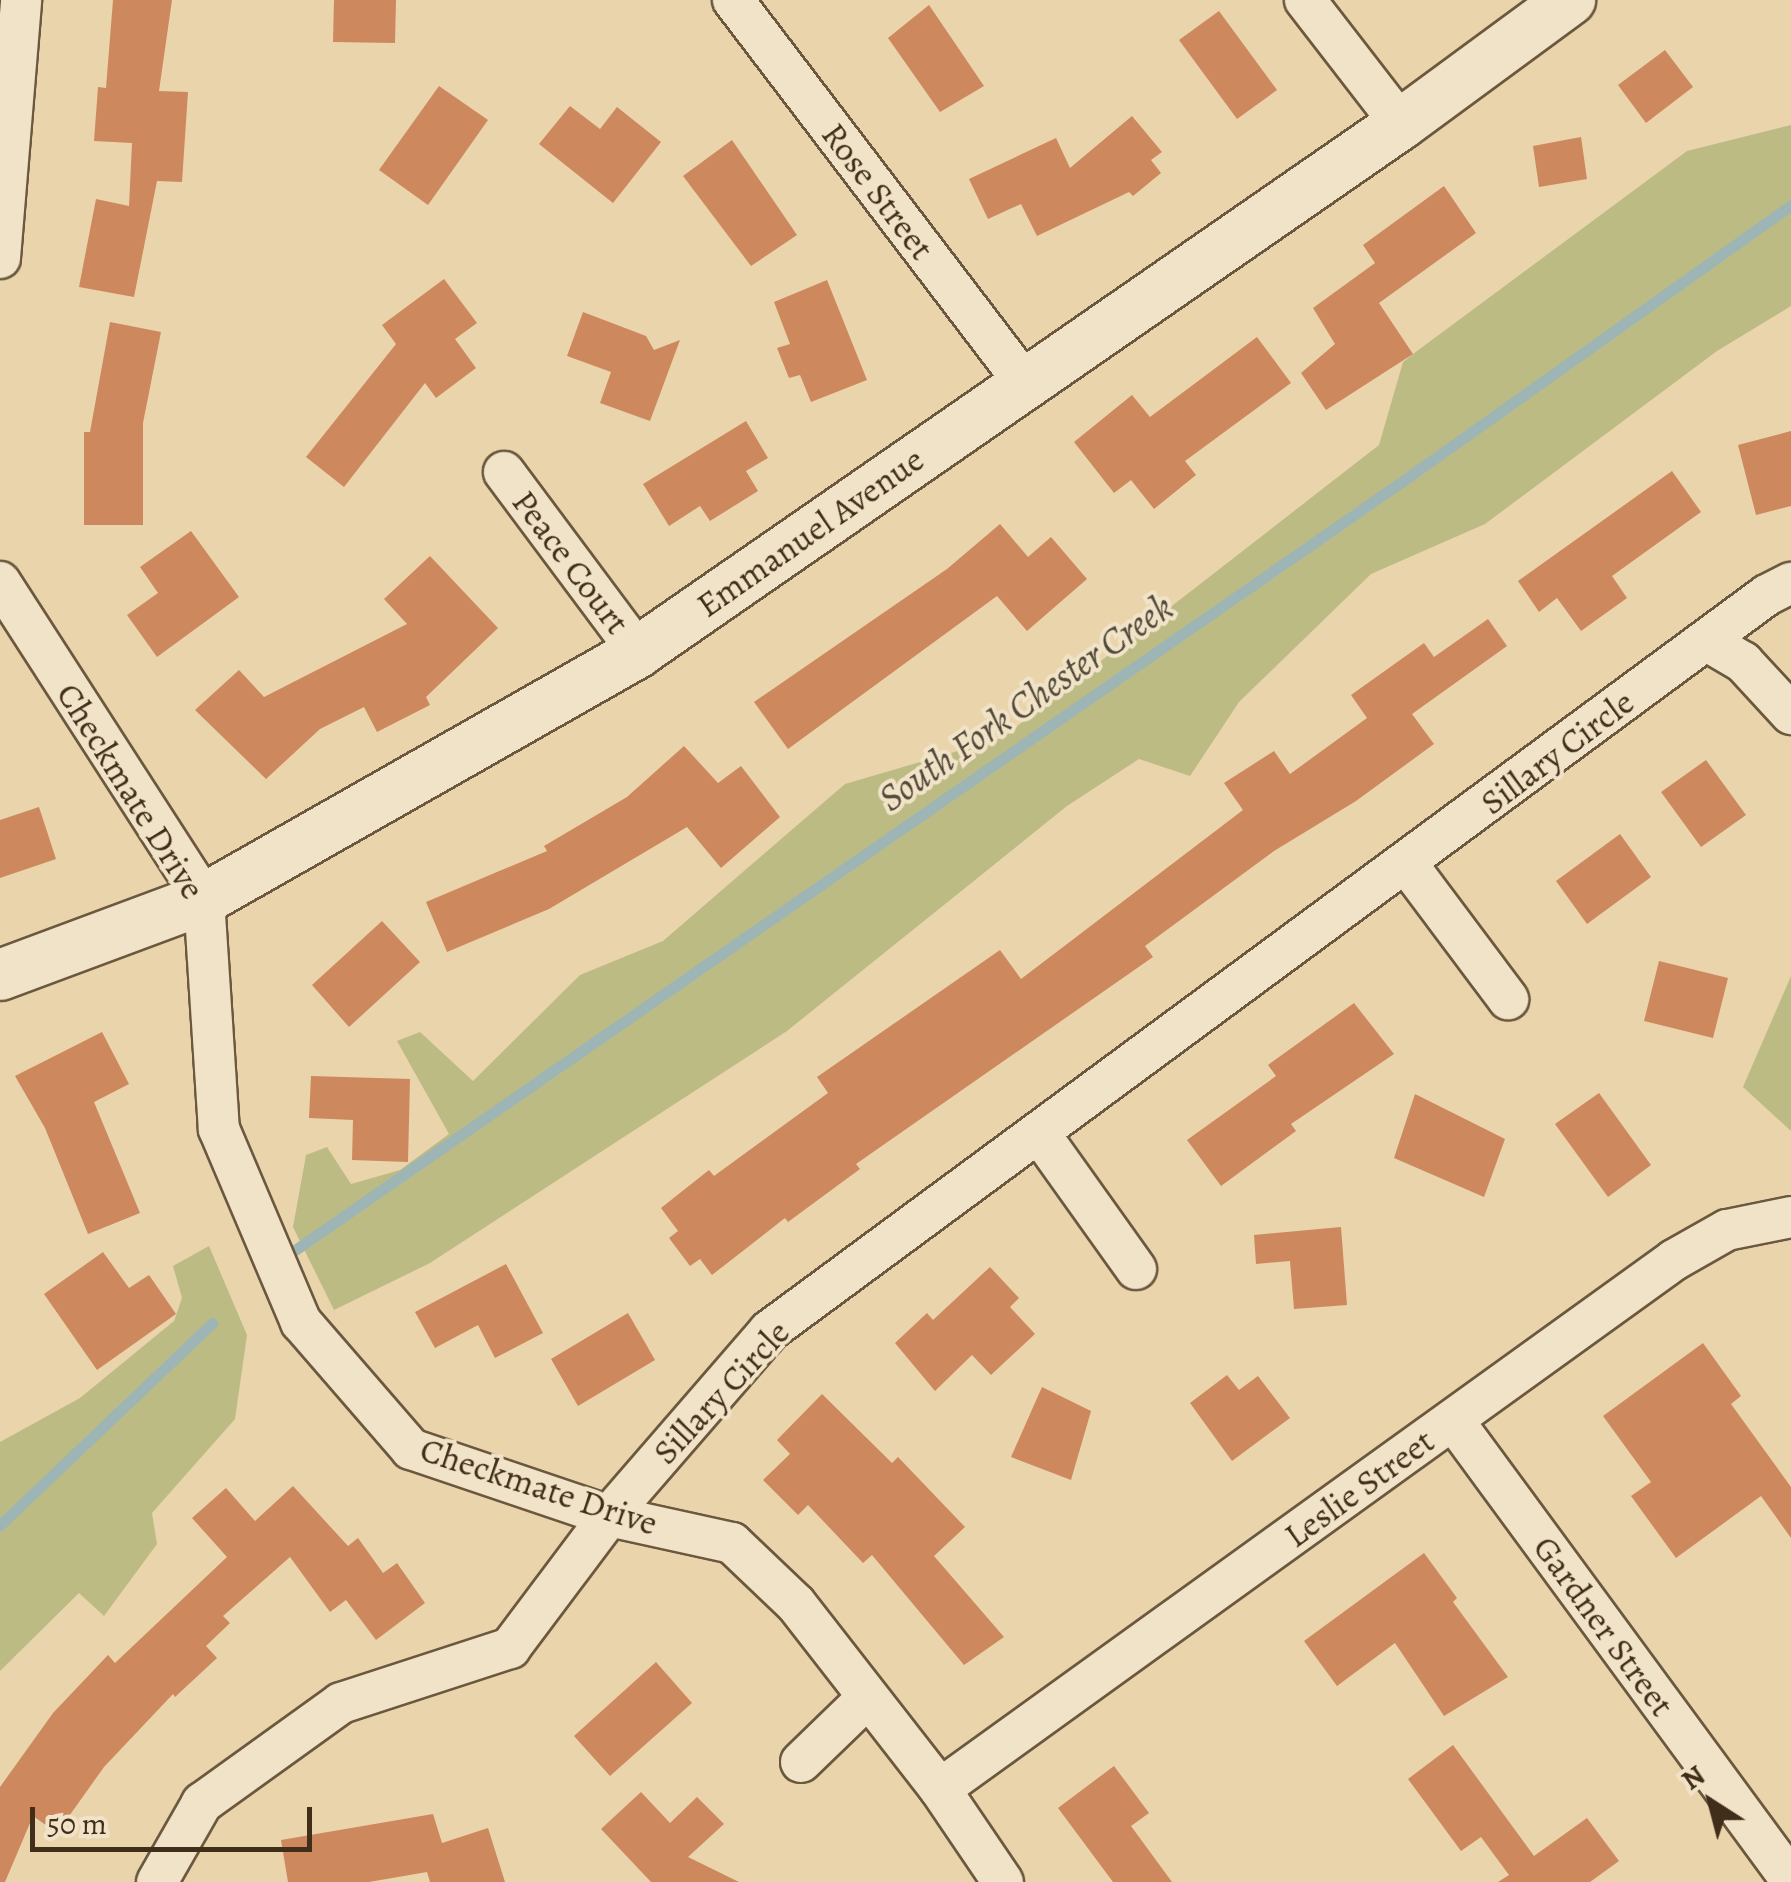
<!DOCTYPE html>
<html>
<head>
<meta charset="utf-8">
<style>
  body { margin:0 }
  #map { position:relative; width:1791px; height:1882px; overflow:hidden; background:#ead4ab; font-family:Alegreya,serif }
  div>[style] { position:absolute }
  .green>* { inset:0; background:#bdbb84 }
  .stream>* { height:11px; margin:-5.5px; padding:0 5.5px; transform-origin:5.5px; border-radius:5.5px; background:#9db5b5 }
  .building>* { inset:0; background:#ce885e }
  .roads { filter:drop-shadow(2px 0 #6b583e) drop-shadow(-2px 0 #6b583e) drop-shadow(0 2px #6b583e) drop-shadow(0 -2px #6b583e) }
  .minor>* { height:40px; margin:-20px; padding:0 20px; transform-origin:20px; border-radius:20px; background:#f1e3c8 }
  .tertiary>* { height:50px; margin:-25px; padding:0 25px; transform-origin:25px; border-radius:25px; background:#f1e3c8 }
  span { translate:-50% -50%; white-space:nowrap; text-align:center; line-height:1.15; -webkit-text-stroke:8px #f1e3c8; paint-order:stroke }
  .street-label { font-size:35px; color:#412e1a }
  .water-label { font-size:38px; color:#534939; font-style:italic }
  .north { position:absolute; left:1661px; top:1752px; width:100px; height:100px; -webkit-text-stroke:8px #f1e3c8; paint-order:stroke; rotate:324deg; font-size:28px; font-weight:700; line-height:40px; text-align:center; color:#412e1a }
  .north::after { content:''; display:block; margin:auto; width:35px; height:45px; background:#412e1a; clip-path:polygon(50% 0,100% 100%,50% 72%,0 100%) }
  .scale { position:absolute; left:30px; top:1807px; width:282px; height:45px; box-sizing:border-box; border:5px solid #412e1a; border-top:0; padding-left:12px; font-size:30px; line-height:35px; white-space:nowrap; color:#412e1a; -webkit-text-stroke:8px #f1e3c8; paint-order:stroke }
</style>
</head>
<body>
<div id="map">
  <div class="green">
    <i style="clip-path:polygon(1791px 125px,1791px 306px,1717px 351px,1485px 524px,1371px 574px,1239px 702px,1190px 776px,1139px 759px,1067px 806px,787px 1031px,430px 1263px,334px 1310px,293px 1227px,306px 1155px,327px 1147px,351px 1184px,400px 1170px,449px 1134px,397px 1041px,420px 1032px,473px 1081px,580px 975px,663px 941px,845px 784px,1002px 738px,1379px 445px,1403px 362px,1413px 354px,1687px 151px)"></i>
    <i style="clip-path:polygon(1791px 976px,1791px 1131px,1743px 1087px)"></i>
    <i style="clip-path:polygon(209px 1246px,247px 1335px,235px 1419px,152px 1513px,157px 1544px,104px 1616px,79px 1593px,0 1671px,0 1442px,80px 1398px,174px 1321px,182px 1298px,173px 1266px)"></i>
  </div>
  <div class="stream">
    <i style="left:295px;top:1250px;width:1345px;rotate:-34.77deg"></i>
    <i style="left:1400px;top:483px;width:480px;rotate:-35.4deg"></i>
    <i style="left:0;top:1525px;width:293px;rotate:-43.6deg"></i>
  </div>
  <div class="building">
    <i style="clip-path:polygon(113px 0,172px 0,159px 91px,188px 92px,182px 182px,157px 181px,134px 297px,79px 287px,96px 199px,129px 206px,132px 143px,94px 141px,98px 87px,106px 88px)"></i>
    <i style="clip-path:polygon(334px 0,396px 0,395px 43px,333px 42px)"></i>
    <i style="clip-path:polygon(929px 5px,984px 86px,940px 112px,888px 38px)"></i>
    <i style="clip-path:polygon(1219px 11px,1277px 90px,1237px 119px,1179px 40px)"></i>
    <i style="clip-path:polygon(1665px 50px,1693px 87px,1646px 123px,1618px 85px)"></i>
    <i style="clip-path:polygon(439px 86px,488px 120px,428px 205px,379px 170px)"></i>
    <i style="clip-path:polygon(570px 106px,600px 129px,617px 107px,661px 142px,613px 203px,539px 144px)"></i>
    <i style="clip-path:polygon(1132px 116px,1162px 152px,1151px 160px,1161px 173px,1133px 196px,1129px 192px,1037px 236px,1021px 204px,988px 219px,969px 179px,1056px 138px,1070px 168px)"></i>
    <i style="clip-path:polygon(1581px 137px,1587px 179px,1539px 187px,1533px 146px)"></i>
    <i style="clip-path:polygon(732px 140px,797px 235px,751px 266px,683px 176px)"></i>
    <i style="clip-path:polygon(1444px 186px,1476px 233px,1379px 303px,1413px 354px,1326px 410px,1301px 373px,1335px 344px,1313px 308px,1375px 263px,1363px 245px)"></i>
    <i style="clip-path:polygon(444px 279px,477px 323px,455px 339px,476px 368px,436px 398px,425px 383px,344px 487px,306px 457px,396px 344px,382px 325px)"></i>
    <i style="clip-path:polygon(827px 280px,867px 380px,811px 402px,800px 375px,789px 378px,777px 348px,790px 344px,774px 302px)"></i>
    <i style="clip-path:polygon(583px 312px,646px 336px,654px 350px,680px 340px,650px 421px,600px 403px,611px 372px,567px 356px)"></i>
    <i style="clip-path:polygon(110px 322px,161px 332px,143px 423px,143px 525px,84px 525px,84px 432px,90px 432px)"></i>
    <i style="clip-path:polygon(1257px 337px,1291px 383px,1185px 461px,1196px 475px,1154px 509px,1131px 480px,1114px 493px,1074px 442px,1132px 395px,1150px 417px)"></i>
    <i style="clip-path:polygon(746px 421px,768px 458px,746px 471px,758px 491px,710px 521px,700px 506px,669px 526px,643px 484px)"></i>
    <i style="clip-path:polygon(1791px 431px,1791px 506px,1756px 515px,1738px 445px)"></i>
    <i style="clip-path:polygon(1672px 471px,1701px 512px,1612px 576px,1627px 598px,1581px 631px,1557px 598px,1539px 612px,1518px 581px)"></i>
    <i style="clip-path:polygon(1000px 524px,1028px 557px,1051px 537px,1087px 579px,1027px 631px,997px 596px,788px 749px,754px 702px,947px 569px)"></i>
    <i style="clip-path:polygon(191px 531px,239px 597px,157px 657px,127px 615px,158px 593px,140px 567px)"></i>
    <i style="clip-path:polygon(430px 556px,498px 628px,426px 697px,430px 705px,377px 732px,364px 707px,320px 729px,266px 779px,195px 710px,239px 670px,264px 697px,407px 624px,384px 599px)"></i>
    <i style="clip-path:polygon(1488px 619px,1507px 646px,1412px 714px,1434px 744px,1356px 801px,1274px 851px,1145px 946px,1153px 957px,856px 1164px,860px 1169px,788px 1222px,785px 1218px,712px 1275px,700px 1259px,690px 1266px,669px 1238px,678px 1231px,661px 1208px,709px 1170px,714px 1176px,828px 1093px,817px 1077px,1000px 950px,1021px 979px,1243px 810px,1224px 783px,1274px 751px,1290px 774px,1367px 718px,1351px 695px,1424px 643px,1434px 657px)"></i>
    <i style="clip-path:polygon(684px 746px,718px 783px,741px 766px,780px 817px,721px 868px,687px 827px,549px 909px,447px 952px,426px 902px,547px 851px,544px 846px,627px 797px)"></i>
    <i style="clip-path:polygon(1706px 760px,1746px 815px,1701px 847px,1661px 792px)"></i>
    <i style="clip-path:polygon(39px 807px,56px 859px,0 878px,0 820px)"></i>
    <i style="clip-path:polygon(1620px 834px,1651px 877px,1587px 924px,1556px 881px)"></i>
    <i style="clip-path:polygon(382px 921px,420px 962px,349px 1027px,312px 985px)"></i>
    <i style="clip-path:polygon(1659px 961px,1728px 978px,1713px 1038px,1644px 1021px)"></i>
    <i style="clip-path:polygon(1354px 1003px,1394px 1054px,1291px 1124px,1296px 1131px,1221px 1186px,1187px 1140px,1276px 1076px,1268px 1065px)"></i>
    <i style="clip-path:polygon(102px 1032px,129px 1084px,94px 1102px,140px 1213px,88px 1234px,45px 1128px,15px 1076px)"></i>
    <i style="clip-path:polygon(311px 1076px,410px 1079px,408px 1162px,352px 1160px,353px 1120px,309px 1118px)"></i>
    <i style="clip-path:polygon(1599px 1093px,1651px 1165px,1608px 1197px,1555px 1124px)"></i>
    <i style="clip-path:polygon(1415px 1094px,1505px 1139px,1484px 1197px,1394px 1158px)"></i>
    <i style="clip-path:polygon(1341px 1227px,1347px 1305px,1294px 1309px,1290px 1261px,1256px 1264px,1254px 1235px)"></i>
    <i style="clip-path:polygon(103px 1252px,129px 1288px,149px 1275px,176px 1314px,97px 1370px,44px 1294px)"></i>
    <i style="clip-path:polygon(506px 1264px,543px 1333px,495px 1358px,478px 1325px,435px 1348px,415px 1312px)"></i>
    <i style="clip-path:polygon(990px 1267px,1019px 1298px,1010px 1307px,1035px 1334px,991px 1375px,972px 1355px,935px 1391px,895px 1343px,927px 1313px,933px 1320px)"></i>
    <i style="clip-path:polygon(628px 1313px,655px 1360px,578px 1406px,551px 1359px)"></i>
    <i style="clip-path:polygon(1703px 1343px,1741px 1396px,1731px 1404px,1791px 1487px,1791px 1538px,1761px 1496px,1676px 1558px,1631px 1496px,1651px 1482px,1603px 1416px)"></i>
    <i style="clip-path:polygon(1227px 1375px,1239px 1390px,1258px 1376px,1290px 1418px,1232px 1461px,1190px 1403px)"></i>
    <i style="clip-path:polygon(1042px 1387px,1091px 1411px,1071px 1480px,1011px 1457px)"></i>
    <i style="clip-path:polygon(822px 1394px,892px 1463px,898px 1457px,965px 1527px,934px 1556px,1004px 1637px,964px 1665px,872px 1555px,863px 1563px,808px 1505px,798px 1515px,763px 1480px,790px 1454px,777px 1440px)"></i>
    <i style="clip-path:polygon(293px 1486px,348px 1546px,358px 1538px,383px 1573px,397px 1563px,425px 1603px,376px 1640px,346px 1600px,330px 1612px,290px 1557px,223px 1616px,230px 1623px,206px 1646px,217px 1658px,175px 1697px,173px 1694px,104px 1767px,57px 1833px,33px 1816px,5px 1882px,0 1882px,0 1787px,53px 1713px,108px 1655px,115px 1663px,227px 1557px,192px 1518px,226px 1488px,255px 1521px)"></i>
    <i style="clip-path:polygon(1424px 1553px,1457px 1598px,1453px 1602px,1508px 1677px,1444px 1716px,1395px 1643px,1337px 1686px,1304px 1641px)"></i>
    <i style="clip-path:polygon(656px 1662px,692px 1703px,610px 1776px,574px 1736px)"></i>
    <i style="clip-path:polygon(1453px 1745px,1534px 1856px,1587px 1818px,1619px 1861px,1590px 1882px,1498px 1882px,1509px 1875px,1481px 1837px,1461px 1851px,1408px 1779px)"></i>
    <i style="clip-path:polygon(1114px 1766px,1149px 1813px,1131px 1826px,1172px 1882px,1113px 1882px,1058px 1808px)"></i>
    <i style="clip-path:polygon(641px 1792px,670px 1823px,697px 1797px,724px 1824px,688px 1857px,739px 1882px,651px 1882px,601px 1829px)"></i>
    <i style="clip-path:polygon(433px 1814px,442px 1843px,488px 1828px,505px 1882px,430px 1882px,427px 1872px,369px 1882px,288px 1882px,281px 1840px)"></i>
  </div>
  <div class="roads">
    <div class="minor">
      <i style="left:733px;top:0;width:480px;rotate:52.7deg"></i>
      <i style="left:1305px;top:0;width:157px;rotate:52.3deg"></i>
      <i style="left:0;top:258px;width:259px;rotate:-85.3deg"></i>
      <i style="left:504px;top:472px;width:224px;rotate:53.3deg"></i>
      <i style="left:0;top:582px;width:377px;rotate:57.2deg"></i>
      <i style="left:204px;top:899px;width:230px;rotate:86.3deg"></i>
      <i style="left:219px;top:1129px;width:210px;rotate:67deg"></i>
      <i style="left:301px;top:1322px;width:168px;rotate:49.1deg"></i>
      <i style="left:411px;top:1449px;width:209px;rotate:18.7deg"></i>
      <i style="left:609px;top:1516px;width:126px;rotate:12.4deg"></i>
      <i style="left:732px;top:1543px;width:88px;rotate:43.6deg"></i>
      <i style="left:796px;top:1604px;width:234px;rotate:52.1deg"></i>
      <i style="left:940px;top:1789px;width:112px;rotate:55.9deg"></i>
      <i style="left:1707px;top:641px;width:42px;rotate:30.3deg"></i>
      <i style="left:1743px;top:662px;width:71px;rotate:47.3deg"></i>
      <i style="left:1407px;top:864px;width:169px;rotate:53.2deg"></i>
      <i style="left:1039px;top:1133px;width:167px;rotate:54.5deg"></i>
      <i style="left:1453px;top:1420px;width:571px;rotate:53.69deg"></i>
      <i style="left:801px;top:1762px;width:93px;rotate:-44.1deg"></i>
      <i style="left:940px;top:1789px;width:905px;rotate:-35.78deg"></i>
      <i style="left:1674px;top:1260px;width:61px;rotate:-29.5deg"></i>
      <i style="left:1727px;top:1230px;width:65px;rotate:-11.5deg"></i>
      <i style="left:157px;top:1882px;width:91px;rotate:-60.3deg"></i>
      <i style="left:202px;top:1803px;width:171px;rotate:-35.7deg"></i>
      <i style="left:341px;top:1703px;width:178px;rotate:-18deg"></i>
      <i style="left:510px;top:1648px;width:165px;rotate:-53.1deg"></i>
      <i style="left:609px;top:1516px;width:245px;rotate:-49.1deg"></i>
      <i style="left:769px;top:1331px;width:1240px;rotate:-36.41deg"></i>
      <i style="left:1767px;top:595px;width:27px;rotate:-27deg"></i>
    </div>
    <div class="tertiary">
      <i style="left:0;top:975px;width:218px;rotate:-20.4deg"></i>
      <i style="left:204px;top:899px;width:499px;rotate:-29.6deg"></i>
      <i style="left:638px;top:652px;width:928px;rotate:-34.68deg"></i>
      <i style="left:1401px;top:124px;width:210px;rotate:-36.3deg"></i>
    </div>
  </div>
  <div class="street-label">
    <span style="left:878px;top:191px;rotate:53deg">Rose Street</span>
    <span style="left:810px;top:532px;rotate:-35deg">Emmanuel Avenue</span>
    <span style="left:571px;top:562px;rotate:53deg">Peace Court</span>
    <span style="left:1557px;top:752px;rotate:-37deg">Sillary Circle</span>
    <span style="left:131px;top:791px;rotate:58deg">Checkmate Drive</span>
    <span style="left:721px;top:1392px;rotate:-47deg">Sillary Circle</span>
    <span style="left:539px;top:1486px;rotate:18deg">Checkmate Drive</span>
    <span style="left:1359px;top:1488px;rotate:-36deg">Leslie Street</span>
    <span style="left:1604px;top:1626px;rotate:54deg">Gardner Street</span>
  </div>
  <div class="water-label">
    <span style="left:1026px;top:703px;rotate:-35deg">South Fork Chester Creek</span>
  </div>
  <div class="north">N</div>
  <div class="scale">50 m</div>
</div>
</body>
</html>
